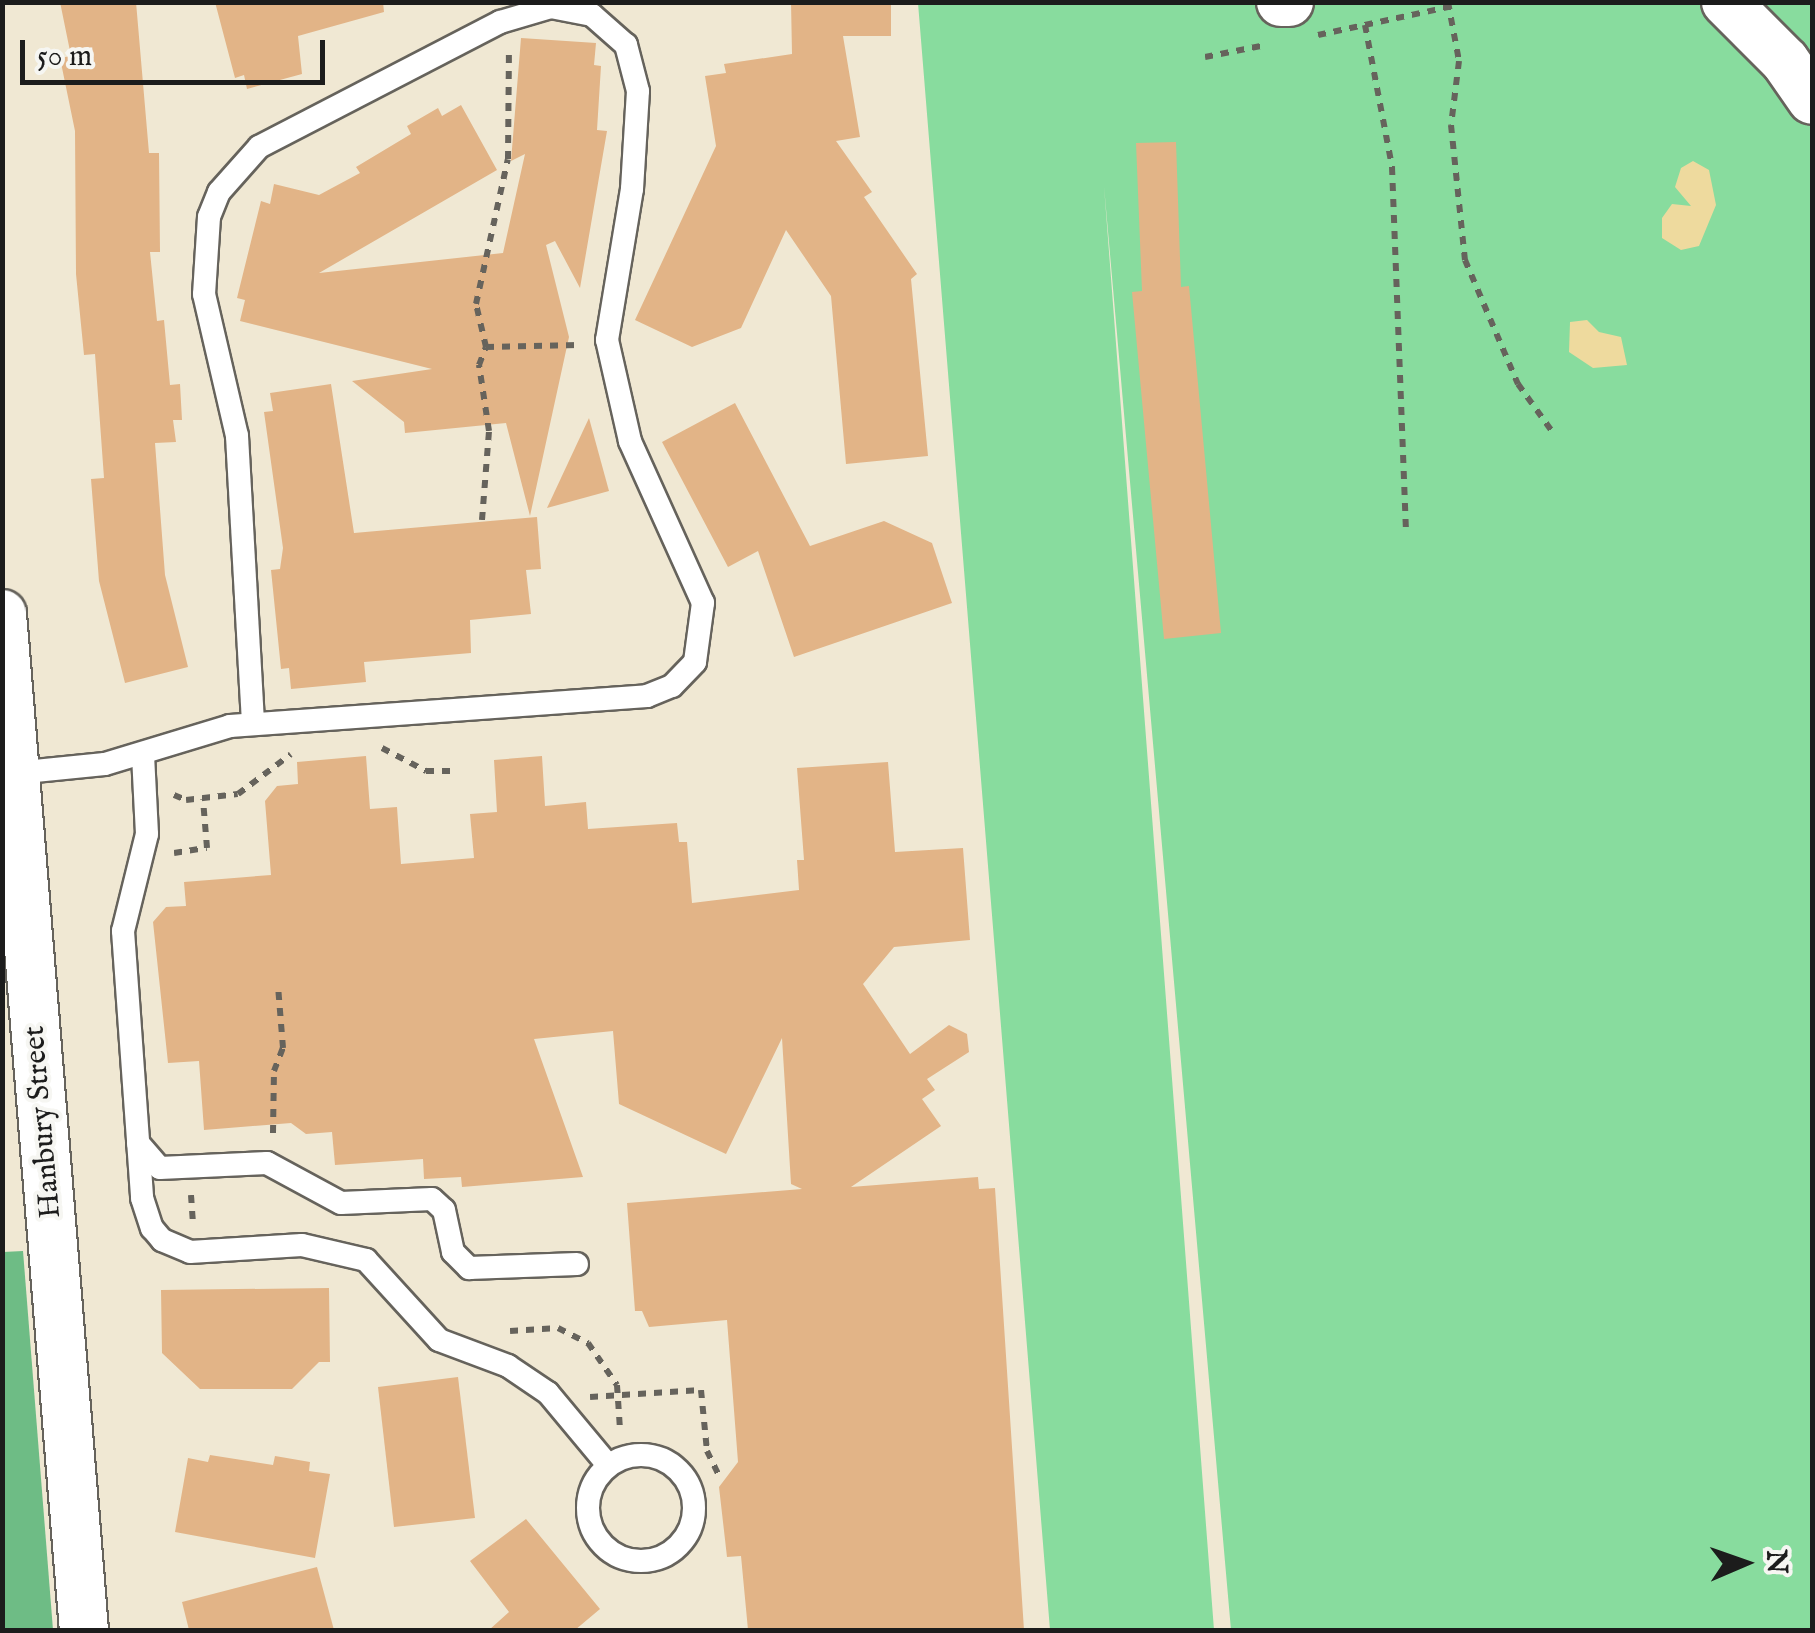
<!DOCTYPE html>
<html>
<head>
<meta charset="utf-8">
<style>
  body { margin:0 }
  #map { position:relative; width:1815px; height:1633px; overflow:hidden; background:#f0e8d3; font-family:"IM FELL English",serif }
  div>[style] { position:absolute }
  .green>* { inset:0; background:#88dc9e }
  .forest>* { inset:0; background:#6ebc85 }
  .sand>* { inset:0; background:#eeda9e }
  .building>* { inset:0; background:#e2b487 }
  .path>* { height:6px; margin-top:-3px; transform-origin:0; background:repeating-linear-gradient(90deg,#66635c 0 8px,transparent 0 16px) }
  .roads { filter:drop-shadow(2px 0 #66635c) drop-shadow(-2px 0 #66635c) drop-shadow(0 2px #66635c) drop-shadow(0 -2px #66635c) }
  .lane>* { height:22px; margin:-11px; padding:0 11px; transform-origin:11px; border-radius:11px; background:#fff }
  .lane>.ring { margin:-11px; padding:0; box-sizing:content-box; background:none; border:22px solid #fff; border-radius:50% }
  .street>* { height:48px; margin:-24px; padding:0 24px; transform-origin:24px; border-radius:24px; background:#fff }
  span { translate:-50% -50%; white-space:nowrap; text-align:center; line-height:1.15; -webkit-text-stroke:8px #f6f6f2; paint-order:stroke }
  .street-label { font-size:30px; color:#1c1c1c }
  .frame { position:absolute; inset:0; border:5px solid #1c1c1c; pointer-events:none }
  .north { position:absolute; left:1695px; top:1513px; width:100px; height:100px; -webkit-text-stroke:8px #f6f6f2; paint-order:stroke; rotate:88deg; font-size:28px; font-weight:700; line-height:40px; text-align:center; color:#1c1c1c }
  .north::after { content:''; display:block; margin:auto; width:35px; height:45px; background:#1c1c1c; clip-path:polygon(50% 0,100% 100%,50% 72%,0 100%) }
  .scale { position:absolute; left:20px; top:40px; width:305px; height:45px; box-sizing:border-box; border:5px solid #1c1c1c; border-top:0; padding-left:12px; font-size:30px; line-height:35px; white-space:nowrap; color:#1c1c1c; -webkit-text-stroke:8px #f6f6f2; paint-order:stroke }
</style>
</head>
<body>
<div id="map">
  <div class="green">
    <i style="clip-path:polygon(918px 3px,1812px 3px,1812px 1630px,1231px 1630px,1104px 186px,1214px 1630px,1050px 1630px)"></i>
  </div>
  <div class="forest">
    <i style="clip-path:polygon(23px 1251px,53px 1630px,3px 1630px,3px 1252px)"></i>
  </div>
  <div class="sand">
    <i style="clip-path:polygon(1693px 161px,1709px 170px,1716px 205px,1699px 246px,1681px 250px,1662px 238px,1662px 218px,1672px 204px,1691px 206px,1675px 187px,1681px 168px)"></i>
    <i style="clip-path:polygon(1587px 320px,1599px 332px,1621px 337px,1627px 365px,1593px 368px,1569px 352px,1570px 322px)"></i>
  </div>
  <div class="building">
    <i style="clip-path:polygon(60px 2px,136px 2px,149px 153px,159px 153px,160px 252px,150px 252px,157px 321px,164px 320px,170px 385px,180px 384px,182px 420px,173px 420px,176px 442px,155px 443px,165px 575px,188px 667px,125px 683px,99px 581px,91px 479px,104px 478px,95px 354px,84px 355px,76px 274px,75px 131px,60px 58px,71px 56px)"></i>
    <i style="clip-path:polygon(215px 2px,383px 2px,384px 12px,298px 36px,302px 74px,247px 89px,244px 75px,235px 78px)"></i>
    <i style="clip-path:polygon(791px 2px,891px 2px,891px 36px,843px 36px,860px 137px,836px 141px,872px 192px,864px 197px,917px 274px,911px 279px,928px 456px,846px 464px,831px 296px,786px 230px,741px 328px,692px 347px,635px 320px,716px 146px,705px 76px,726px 73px,724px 64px,792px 54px)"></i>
    <i style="clip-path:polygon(521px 38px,596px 43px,594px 65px,601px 66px,597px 130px,607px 131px,580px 288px,555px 241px,546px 245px,569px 337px,530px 516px,506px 423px,405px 433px,404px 422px,352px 381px,432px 369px,240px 321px,245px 300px,237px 298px,261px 201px,270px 204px,274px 184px,319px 195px,360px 173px,356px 167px,411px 134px,407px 126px,438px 108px,442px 116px,461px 105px,497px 170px,319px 273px,503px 253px,525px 154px,511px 161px)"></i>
    <i style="clip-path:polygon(1176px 142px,1181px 287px,1189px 286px,1221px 633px,1164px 639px,1132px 292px,1142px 291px,1136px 143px)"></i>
    <i style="clip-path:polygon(331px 384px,354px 533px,537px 517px,541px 569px,526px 570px,531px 614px,470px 620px,471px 653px,364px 662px,366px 682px,291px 689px,289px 668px,281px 669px,271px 570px,280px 569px,283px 548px,264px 412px,273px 411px,270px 393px)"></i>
    <i style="clip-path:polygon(735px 403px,810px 546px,884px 521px,932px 543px,952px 603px,794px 657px,758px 551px,728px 567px,662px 442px)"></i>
    <i style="clip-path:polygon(589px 418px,609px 491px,547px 508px)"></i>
    <i style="clip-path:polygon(366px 756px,370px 809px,397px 807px,401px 864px,474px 858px,470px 814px,497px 812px,494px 760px,542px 756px,545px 806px,586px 802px,588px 829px,677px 823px,679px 842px,687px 842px,692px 903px,799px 890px,797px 860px,804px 860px,797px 768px,888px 762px,895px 852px,963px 848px,970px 940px,894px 947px,863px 984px,910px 1054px,949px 1025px,967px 1034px,969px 1052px,927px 1079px,935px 1090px,922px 1099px,941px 1126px,851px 1187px,978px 1177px,979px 1189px,995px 1188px,1024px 1630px,748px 1630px,741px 1556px,727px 1557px,719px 1487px,738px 1462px,727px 1320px,649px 1327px,642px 1311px,635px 1311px,627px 1203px,802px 1189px,791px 1184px,782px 1038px,726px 1154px,619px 1104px,613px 1031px,534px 1039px,583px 1177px,462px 1187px,461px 1177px,424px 1179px,423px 1159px,335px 1165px,332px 1132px,306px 1134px,291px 1123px,204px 1130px,199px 1061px,168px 1063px,153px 922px,166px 907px,186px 906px,184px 882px,271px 875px,265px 801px,277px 786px,298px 784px,297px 762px)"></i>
    <i style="clip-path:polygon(329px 1288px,330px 1362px,319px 1362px,292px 1389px,200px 1389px,162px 1353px,161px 1290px)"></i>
    <i style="clip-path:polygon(458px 1377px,475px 1518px,394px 1527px,378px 1387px)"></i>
    <i style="clip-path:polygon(210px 1455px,273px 1465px,275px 1456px,310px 1462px,309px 1471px,330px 1474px,315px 1558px,175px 1532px,188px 1458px,208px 1462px)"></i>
    <i style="clip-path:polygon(526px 1519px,600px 1609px,575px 1630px,489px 1630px,509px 1612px,470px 1561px)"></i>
    <i style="clip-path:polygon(317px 1567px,334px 1630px,189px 1630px,182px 1602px)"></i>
  </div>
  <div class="path">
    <i style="left:1448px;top:2px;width:60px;rotate:79.4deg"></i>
    <i style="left:1459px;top:61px;width:64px;rotate:97.1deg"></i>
    <i style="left:1451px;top:125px;width:136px;rotate:84.1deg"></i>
    <i style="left:1465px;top:260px;width:135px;rotate:66.9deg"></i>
    <i style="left:1518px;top:384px;width:57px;rotate:54.3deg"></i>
    <i style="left:1365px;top:25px;width:145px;rotate:79.2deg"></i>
    <i style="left:1392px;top:167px;width:365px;rotate:87.8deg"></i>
    <i style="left:1318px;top:35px;width:134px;rotate:-12.1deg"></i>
    <i style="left:1205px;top:57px;width:62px;rotate:-11.1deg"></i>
    <i style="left:486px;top:347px;width:93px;rotate:-1.2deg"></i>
    <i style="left:482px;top:520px;width:89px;rotate:-85.5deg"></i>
    <i style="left:489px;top:431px;width:67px;rotate:-98.6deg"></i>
    <i style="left:479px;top:365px;width:19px;rotate:-69deg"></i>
    <i style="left:486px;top:347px;width:44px;rotate:-103.1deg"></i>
    <i style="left:476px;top:304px;width:148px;rotate:-77.6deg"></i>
    <i style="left:508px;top:159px;width:109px;rotate:-89.5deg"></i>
    <i style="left:382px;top:748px;width:50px;rotate:27.6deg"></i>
    <i style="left:426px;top:771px;width:29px"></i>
    <i style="left:174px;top:795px;width:13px;rotate:23deg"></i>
    <i style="left:186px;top:800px;width:52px;rotate:-6.6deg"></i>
    <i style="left:238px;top:794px;width:66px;rotate:-37deg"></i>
    <i style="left:174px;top:853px;width:33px;rotate:-9deg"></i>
    <i style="left:207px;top:848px;width:49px;rotate:-94.7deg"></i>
    <i style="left:273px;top:1133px;width:62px;rotate:-89.1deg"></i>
    <i style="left:274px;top:1071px;width:25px;rotate:-69deg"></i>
    <i style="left:283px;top:1048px;width:62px;rotate:-94.6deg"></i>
    <i style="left:191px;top:1195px;width:28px;rotate:86deg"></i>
    <i style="left:510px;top:1331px;width:48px;rotate:-3.6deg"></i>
    <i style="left:558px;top:1328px;width:34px;rotate:27deg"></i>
    <i style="left:588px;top:1343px;width:51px;rotate:55.4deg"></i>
    <i style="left:617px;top:1385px;width:44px;rotate:86.1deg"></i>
    <i style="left:590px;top:1397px;width:111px;rotate:-3.6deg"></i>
    <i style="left:701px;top:1390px;width:61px;rotate:84.4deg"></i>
    <i style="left:707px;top:1451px;width:30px;rotate:64deg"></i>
  </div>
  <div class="roads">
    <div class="lane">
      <i style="left:143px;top:755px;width:79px;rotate:87.1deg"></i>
      <i style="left:147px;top:834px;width:100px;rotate:103.9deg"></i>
      <i style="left:123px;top:931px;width:268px;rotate:85.9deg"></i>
      <i style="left:142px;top:1198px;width:32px;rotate:72deg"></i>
      <i style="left:152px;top:1228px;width:16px;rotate:50deg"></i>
      <i style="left:162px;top:1240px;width:30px;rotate:23deg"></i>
      <i style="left:190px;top:1252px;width:112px;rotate:-3.6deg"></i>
      <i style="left:302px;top:1245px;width:66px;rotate:13.2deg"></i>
      <i style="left:366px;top:1260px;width:108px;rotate:47.6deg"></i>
      <i style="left:439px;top:1340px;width:74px;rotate:20.6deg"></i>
      <i style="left:508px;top:1366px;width:48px;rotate:34deg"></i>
      <i style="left:548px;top:1393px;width:94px;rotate:50.2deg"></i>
      <i style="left:15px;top:773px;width:90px;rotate:-5.7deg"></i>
      <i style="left:105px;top:764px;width:131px;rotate:-16.9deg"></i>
      <i style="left:230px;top:726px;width:418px;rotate:-4.1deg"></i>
      <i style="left:647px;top:696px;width:27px;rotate:-22deg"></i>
      <i style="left:672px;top:686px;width:33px;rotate:-46deg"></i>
      <i style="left:695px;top:662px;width:60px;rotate:-82.3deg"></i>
      <i style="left:703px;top:603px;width:178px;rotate:-114.3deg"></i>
      <i style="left:630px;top:441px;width:104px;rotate:-102.8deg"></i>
      <i style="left:607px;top:340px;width:153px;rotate:-80.6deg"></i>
      <i style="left:632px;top:189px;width:98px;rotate:-86.5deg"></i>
      <i style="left:638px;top:91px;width:48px;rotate:-104.6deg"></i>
      <i style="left:626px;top:45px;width:45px;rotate:-138.6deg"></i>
      <i style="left:592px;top:15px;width:42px;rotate:-169deg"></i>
      <i style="left:551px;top:7px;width:53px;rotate:163.6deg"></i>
      <i style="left:500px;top:22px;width:271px;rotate:152.6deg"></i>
      <i style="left:259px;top:147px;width:60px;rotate:131.6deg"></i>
      <i style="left:219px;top:192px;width:27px;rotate:112deg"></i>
      <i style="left:209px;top:217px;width:77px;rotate:93.7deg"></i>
      <i style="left:204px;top:294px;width:146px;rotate:76.9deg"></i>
      <i style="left:237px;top:436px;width:287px;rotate:86.8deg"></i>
      <i style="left:138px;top:1143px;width:33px;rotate:49deg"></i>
      <i style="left:160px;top:1168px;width:107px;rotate:-2.7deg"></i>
      <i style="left:267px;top:1163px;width:84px;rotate:28.4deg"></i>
      <i style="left:341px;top:1203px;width:91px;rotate:-2.5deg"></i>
      <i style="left:432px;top:1199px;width:16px;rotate:43deg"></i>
      <i style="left:444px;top:1210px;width:43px;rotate:77.9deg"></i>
      <i style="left:453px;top:1252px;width:23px;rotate:45deg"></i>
      <i style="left:469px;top:1268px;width:108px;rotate:-2.1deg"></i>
      <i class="ring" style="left:588px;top:1455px;width:84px;height:84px"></i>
    </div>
    <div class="street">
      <i style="left:1281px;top:2px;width:8px"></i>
      <i style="left:1726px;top:2px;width:83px;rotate:45deg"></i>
      <i style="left:1785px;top:61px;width:47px;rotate:55.3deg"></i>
      <i style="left:2px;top:614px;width:1019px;rotate:85.39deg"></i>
    </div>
  </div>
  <div class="street-label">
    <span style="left:43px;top:1122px;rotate:-95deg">Hanbury Street</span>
  </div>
  <div class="frame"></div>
  <div class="north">N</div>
  <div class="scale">50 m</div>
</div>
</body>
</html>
